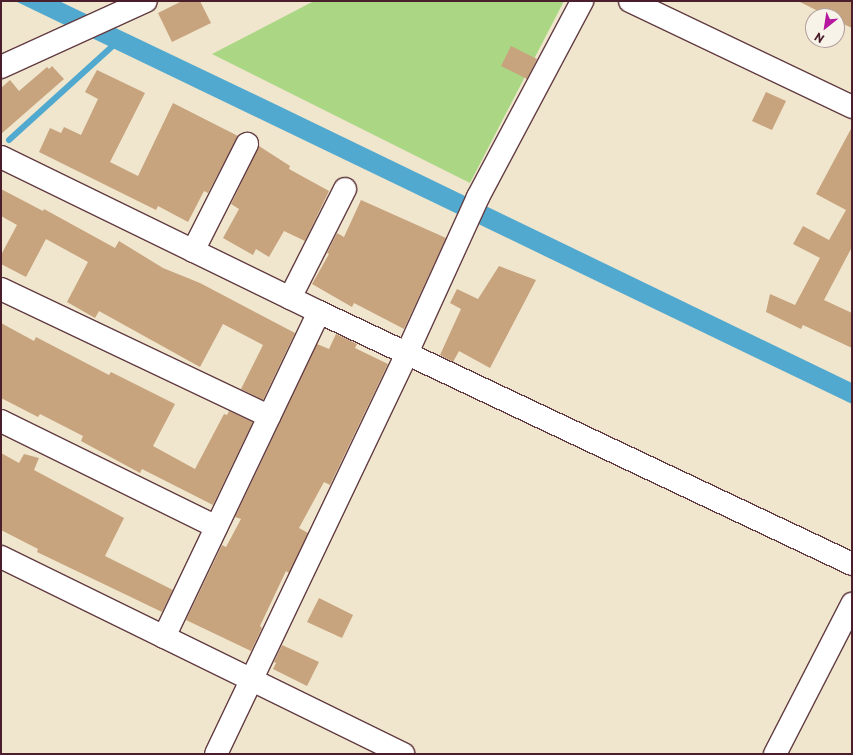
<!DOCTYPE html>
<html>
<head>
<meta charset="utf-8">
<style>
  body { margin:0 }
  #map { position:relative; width:853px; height:755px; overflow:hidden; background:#f0e6cd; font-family:"Playpen Sans",sans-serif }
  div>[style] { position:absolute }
  .green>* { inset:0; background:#abd784 }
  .water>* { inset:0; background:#52a9cf }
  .stream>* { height:6px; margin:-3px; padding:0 3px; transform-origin:3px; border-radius:3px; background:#52a9cf }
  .building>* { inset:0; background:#c7a37e }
  .roads { filter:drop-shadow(1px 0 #633d43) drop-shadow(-1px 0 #633d43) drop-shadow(0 1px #633d43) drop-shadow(0 -1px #633d43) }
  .minor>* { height:22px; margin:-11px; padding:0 11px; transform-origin:11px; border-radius:11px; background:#fff }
  .tertiary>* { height:22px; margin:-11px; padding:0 11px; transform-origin:11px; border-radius:11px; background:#fff }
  span { translate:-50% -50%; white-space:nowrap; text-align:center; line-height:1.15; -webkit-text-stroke:3px #f7f3e8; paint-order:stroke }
  .frame { position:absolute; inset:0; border:2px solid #4a1f2b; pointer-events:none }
  .north { position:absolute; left:805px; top:8px; width:40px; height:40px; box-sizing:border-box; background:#f7f3e8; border:1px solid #b29e9c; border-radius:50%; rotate:210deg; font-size:11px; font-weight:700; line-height:16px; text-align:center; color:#4a1f2b }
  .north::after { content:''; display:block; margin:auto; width:14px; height:18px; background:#b5179e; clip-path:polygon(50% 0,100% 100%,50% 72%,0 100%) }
</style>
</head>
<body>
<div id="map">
  <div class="green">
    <i style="clip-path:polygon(314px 1px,564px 1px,470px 183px,212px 54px)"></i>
  </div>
  <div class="water">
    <i style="clip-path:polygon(15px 1px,59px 1px,281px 107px,852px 383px,852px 404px)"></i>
  </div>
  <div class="stream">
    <i style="left:9px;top:140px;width:144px;rotate:-42.2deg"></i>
  </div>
  <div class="building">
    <i style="clip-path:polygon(182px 1px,200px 1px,211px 23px,172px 42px,158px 13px)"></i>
    <i style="clip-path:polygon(798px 1px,852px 1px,852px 28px,837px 21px,837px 16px,828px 16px)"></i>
    <i style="clip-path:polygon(511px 46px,537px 59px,527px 79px,501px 66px)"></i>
    <i style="clip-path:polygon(52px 66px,64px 79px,1px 134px,1px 88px,10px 80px,19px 91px,47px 67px,49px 69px)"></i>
    <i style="clip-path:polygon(97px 70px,145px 93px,110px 162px,138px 176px,173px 103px,238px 136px,208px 193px,204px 191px,188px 222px,158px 206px,156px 210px,39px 152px,50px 128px,61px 133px,64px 127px,81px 135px,98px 99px,85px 92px)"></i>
    <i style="clip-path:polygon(766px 92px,786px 101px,772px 130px,752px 121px)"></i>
    <i style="clip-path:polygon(852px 127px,852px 247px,824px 300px,852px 313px,852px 348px,803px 325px,801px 329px,766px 312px,770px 294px,795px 305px,820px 258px,793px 244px,803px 226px,829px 240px,846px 210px,816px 194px)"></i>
    <i style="clip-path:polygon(259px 146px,290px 166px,289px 169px,329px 191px,305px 241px,284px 231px,269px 257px,256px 249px,253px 255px,223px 238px,239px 209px,231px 204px)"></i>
    <i style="clip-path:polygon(1px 189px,43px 211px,44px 209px,115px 248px,119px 241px,163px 268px,200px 283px,295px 333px,263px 400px,241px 389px,263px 345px,223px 324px,200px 367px,99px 311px,95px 318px,67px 302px,88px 262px,46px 239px,26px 277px,1px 264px,1px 255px,17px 225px,1px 216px)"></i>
    <i style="clip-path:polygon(361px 200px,446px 238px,404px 329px,354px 303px,352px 307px,312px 284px,329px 254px,327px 253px,337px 233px,344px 237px)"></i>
    <i style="clip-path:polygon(499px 266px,536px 280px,490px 368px,459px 351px,453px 362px,440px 355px,461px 309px,450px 303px,457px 289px,478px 299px)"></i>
    <i style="clip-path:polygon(1px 323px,34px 341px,36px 337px,109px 375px,111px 372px,175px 404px,153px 446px,195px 469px,224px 414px,227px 415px,229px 411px,253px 422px,213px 505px,142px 469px,140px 473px,81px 441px,83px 436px,40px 414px,38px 417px,1px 398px)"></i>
    <i style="clip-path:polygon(336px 334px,357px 344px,355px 348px,388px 364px,330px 485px,324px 482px,299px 528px,308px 533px,289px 573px,286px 571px,260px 626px,262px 628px,251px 651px,186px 620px,222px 545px,226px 547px,241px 519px,235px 517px,317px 344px,329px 349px)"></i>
    <i style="clip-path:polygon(1px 453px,19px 463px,24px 454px,39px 458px,34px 470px,124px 518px,105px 556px,173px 590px,162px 612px,37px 552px,38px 549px,1px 530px)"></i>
    <i style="clip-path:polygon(319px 598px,353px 615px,342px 638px,307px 622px)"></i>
    <i style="clip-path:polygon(282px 645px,319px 662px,307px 686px,273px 669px,276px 663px,274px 662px)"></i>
  </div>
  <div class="roads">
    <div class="minor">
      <i style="left:1px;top:67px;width:159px;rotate:-24.5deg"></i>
      <i style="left:1px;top:157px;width:354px;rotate:26deg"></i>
      <i style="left:319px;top:312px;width:590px;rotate:25.3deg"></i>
      <i style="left:193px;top:251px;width:120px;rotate:-63.2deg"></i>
      <i style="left:1px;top:289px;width:297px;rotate:25.4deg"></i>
      <i style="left:290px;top:298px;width:122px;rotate:-63.2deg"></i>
      <i style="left:1px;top:421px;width:240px;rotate:26.2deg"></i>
      <i style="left:1px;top:557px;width:448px;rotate:26.1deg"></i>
      <i style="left:164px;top:637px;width:360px;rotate:-64.5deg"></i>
      <i style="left:216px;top:754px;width:444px;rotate:-64.5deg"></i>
      <i style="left:407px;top:353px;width:171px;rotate:-65.5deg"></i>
      <i style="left:478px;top:197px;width:222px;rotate:-62deg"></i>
      <i style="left:775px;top:754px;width:169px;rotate:-62.8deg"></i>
    </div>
    <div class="tertiary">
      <i style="left:630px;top:1px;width:246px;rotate:25.5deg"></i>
    </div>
  </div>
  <div class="frame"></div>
  <div class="north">N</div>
</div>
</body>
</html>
